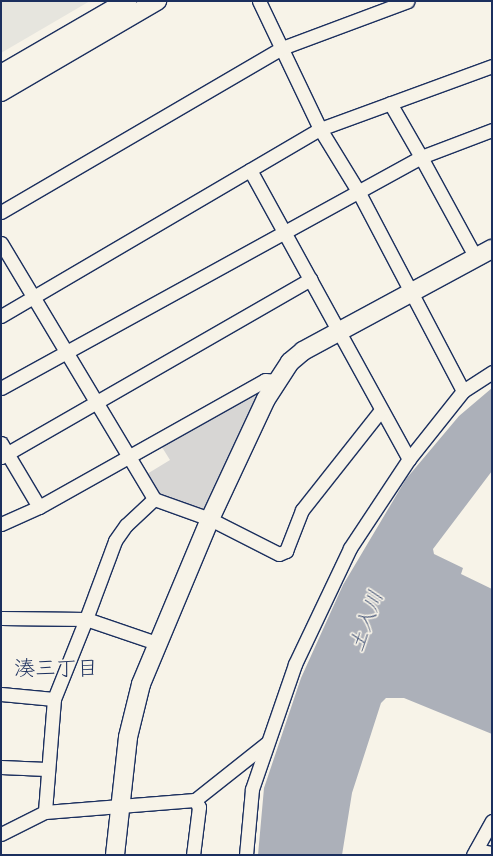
<!DOCTYPE html>
<html>
<head>
<meta charset="utf-8">
<style>
  body { margin:0 }
  #map { position:relative; width:493px; height:856px; overflow:hidden; background:#f7f3e8; font-family:Caveat,"Klee One",sans-serif }
  div>[style] { position:absolute }
  .built>* { inset:0; background:#e6e5de }
  .green>* { inset:0; background:#d7d6d4 }
  .water>* { inset:0; background:#acb0b9 }
  .roads { filter:drop-shadow(1px 0 #1b2f5e) drop-shadow(-1px 0 #1b2f5e) drop-shadow(0 1px #1b2f5e) drop-shadow(0 -1px #1b2f5e) }
  .street>* { height:13px; margin:-6.5px; padding:0 6.5px; transform-origin:6.5px; border-radius:6.5px; background:#f7f3e8 }
  .secondary>* { height:18px; margin:-9px; padding:0 9px; transform-origin:9px; border-radius:9px; background:#f7f3e8 }
  span { translate:-50% -50%; white-space:nowrap; text-align:center; line-height:1.15; -webkit-text-stroke:3.5px #f7f3e8; paint-order:stroke }
  .water-label { font-size:21px; color:#465679; font-style:italic }
  .neighbourhood-label { font-size:21px; color:#1b2f5e }
  .frame { position:absolute; inset:0; border:2px solid #1b2f5e; pointer-events:none }
</style>
</head>
<body>
<div id="map">
  <div class="built">
    <i style="clip-path:polygon(1px 1px,90px 1px,1px 53px)"></i>
  </div>
  <div class="green">
    <i style="clip-path:polygon(259px 390px,204px 514px,159px 494px,147px 474px,170px 460px,160px 444px)"></i>
  </div>
  <div class="water">
    <i style="clip-path:polygon(492px 388px,492px 471px,433px 549px,434px 554px,463px 568px,461px 574px,492px 589px,492px 734px,404px 698px,386px 698px,381px 703px,352px 793px,342px 855px,258px 855px,264px 788px,301px 678px,343px 585px,406px 479px,459px 416px)"></i>
  </div>
  <div class="roads">
    <div class="street">
      <i style="left:259px;top:1px;width:142px;rotate:64.5deg"></i>
      <i style="left:320px;top:129px;width:73px;rotate:58.5deg"></i>
      <i style="left:358px;top:191px;width:226px;rotate:62.3deg"></i>
      <i style="left:250px;top:170px;width:330px;rotate:61.2deg"></i>
      <i style="left:409px;top:459px;width:87px;rotate:-51.5deg"></i>
      <i style="left:463px;top:391px;width:35px;rotate:-33deg"></i>
      <i style="left:1px;top:212px;width:325px;rotate:-30.3deg"></i>
      <i style="left:282px;top:48px;width:134px;rotate:-20.5deg"></i>
      <i style="left:1px;top:243px;width:298px;rotate:59.1deg"></i>
      <i style="left:154px;top:499px;width:59px;rotate:19.7deg"></i>
      <i style="left:210px;top:519px;width:77px;rotate:26.9deg"></i>
      <i style="left:279px;top:554px;width:8px;rotate:-23deg"></i>
      <i style="left:286px;top:551px;width:44px;rotate:-68.7deg"></i>
      <i style="left:302px;top:510px;width:127px;rotate:-51.7deg"></i>
      <i style="left:476px;top:258px;width:115px;rotate:-118.6deg"></i>
      <i style="left:421px;top:157px;width:76px;rotate:-20.8deg"></i>
      <i style="left:1px;top:316px;width:370px;rotate:-30.4deg"></i>
      <i style="left:320px;top:129px;width:183px;rotate:-20.1deg"></i>
      <i style="left:1px;top:388px;width:479px;rotate:-28.8deg"></i>
      <i style="left:421px;top:157px;width:62px;rotate:-119.9deg"></i>
      <i style="left:1px;top:443px;width:74px;rotate:59.3deg"></i>
      <i style="left:1px;top:457px;width:357px;rotate:-29.9deg"></i>
      <i style="left:154px;top:499px;width:38px;rotate:137deg"></i>
      <i style="left:126px;top:525px;width:19px;rotate:125deg"></i>
      <i style="left:115px;top:541px;width:83px;rotate:110.4deg"></i>
      <i style="left:86px;top:619px;width:74px;rotate:18.9deg"></i>
      <i style="left:1px;top:524px;width:42px;rotate:-24.1deg"></i>
      <i style="left:39px;top:507px;width:259px;rotate:-29.3deg"></i>
      <i style="left:265px;top:380px;width:13px;rotate:4deg"></i>
      <i style="left:1px;top:618px;width:85px;rotate:0.7deg"></i>
      <i style="left:86px;top:619px;width:86px;rotate:111.8deg"></i>
      <i style="left:54px;top:699px;width:113px;rotate:94.6deg"></i>
      <i style="left:45px;top:812px;width:150px;rotate:-4.6deg"></i>
      <i style="left:195px;top:800px;width:8px;rotate:60deg"></i>
      <i style="left:199px;top:807px;width:48px;rotate:97.1deg"></i>
      <i style="left:1px;top:694px;width:53px;rotate:5.4deg"></i>
      <i style="left:1px;top:767px;width:45px;rotate:2.5deg"></i>
      <i style="left:195px;top:800px;width:92px;rotate:-38.4deg"></i>
      <i style="left:1px;top:834px;width:49px;rotate:-26.6deg"></i>
      <i style="left:476px;top:850px;width:16px;rotate:11deg"></i>
      <i style="left:246px;top:855px;width:66px;rotate:-84.8deg"></i>
      <i style="left:252px;top:789px;width:132px;rotate:-71deg"></i>
      <i style="left:295px;top:664px;width:128px;rotate:-64.6deg"></i>
      <i style="left:350px;top:548px;width:107px;rotate:-56.5deg"></i>
      <i style="left:473px;top:855px;width:39px;rotate:-61deg"></i>
    </div>
    <div class="secondary">
      <i style="left:1px;top:74px;width:146px;rotate:-30.1deg"></i>
      <i style="left:1px;top:92px;width:181px;rotate:-30.3deg"></i>
      <i style="left:115px;top:855px;width:119px;rotate:-83.7deg"></i>
      <i style="left:128px;top:737px;width:55px;rotate:-76.2deg"></i>
      <i style="left:141px;top:684px;width:179px;rotate:-67.3deg"></i>
      <i style="left:210px;top:519px;width:132px;rotate:-65deg"></i>
      <i style="left:266px;top:399px;width:44px;rotate:-57deg"></i>
      <i style="left:290px;top:362px;width:17px;rotate:-40deg"></i>
      <i style="left:303px;top:351px;width:215px;rotate:-28.4deg"></i>
    </div>
  </div>
  <div class="water-label">
    <span style="left:366px;top:621px;rotate:-70deg">土入川</span>
  </div>
  <div class="neighbourhood-label">
    <span style="left:56px;top:668px">湊三丁目</span>
  </div>
  <div class="frame"></div>
</div>
</body>
</html>
